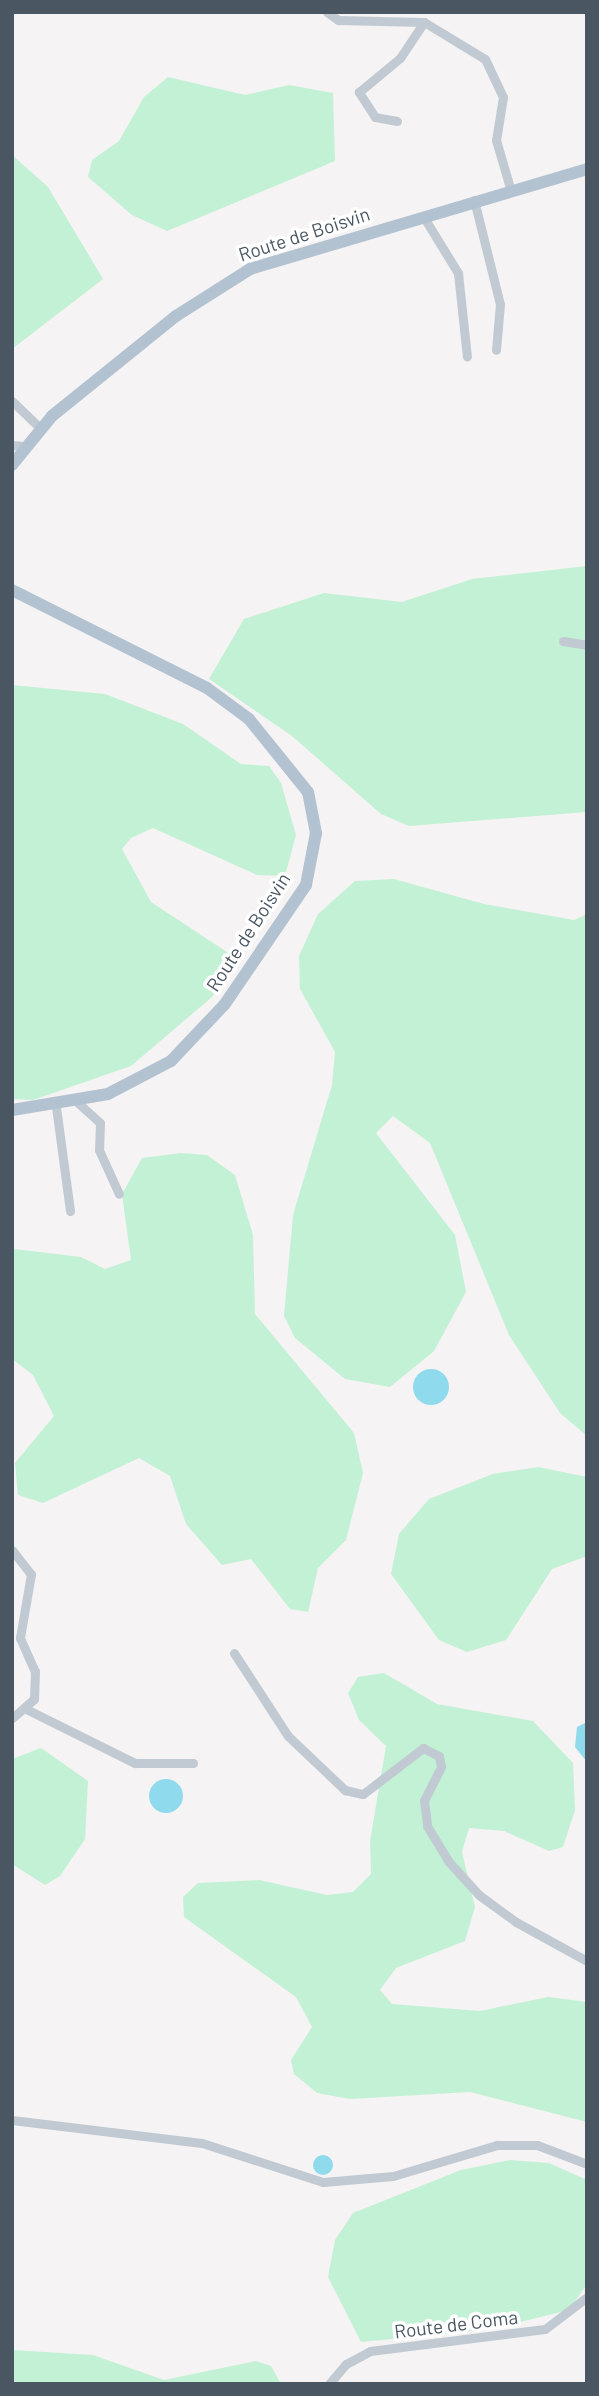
<!DOCTYPE html>
<html>
<head>
<meta charset="utf-8">
<style>
  body { margin:0 }
  #map { position:relative; width:599px; height:2396px; overflow:hidden; background:#f5f3f3; font-family:Barlow,sans-serif }
  div>[style] { position:absolute }
  .green>* { inset:0; background:#c3f1d5 }
  .water>* { inset:0; background:#90daee }
  .round { border-radius:50% }
  .minor>* { height:9px; margin:-4.5px; padding:0 4.5px; transform-origin:4.5px; border-radius:4.5px; background:#c1cad2 }
  .major>* { height:12px; margin:-6px; padding:0 6px; transform-origin:6px; border-radius:6px; background:#b3c2d1 }
  span { translate:-50% -50%; white-space:nowrap; text-align:center; line-height:1.15; -webkit-text-stroke:7px #fff; paint-order:stroke }
  .street-label { font-size:19px; color:#4a5661 }
  .frame { position:absolute; inset:0; border:14px solid #4a5661; pointer-events:none }
</style>
</head>
<body>
<div id="map">
  <div class="green">
    <i style="clip-path:polygon(168px 77px,245px 95px,289px 85px,333px 93px,335px 161px,167px 231px,132px 215px,88px 177px,92px 160px,119px 141px,144px 97px)"></i>
    <i style="clip-path:polygon(12px 155px,48px 187px,103px 279px,12px 349px)"></i>
    <i style="clip-path:polygon(587px 566px,587px 812px,409px 826px,381px 814px,292px 736px,209px 679px,244px 619px,324px 593px,402px 602px,472px 579px)"></i>
    <i style="clip-path:polygon(12px 685px,105px 694px,183px 724px,241px 764px,269px 766px,281px 783px,296px 835px,285px 876px,257px 875px,153px 828px,131px 838px,122px 849px,151px 902px,239px 960px,212px 997px,131px 1066px,33px 1100px,12px 1099px)"></i>
    <i style="clip-path:polygon(394px 879px,484px 904px,574px 920px,587px 914px,587px 1436px,560px 1413px,509px 1335px,430px 1143px,393px 1116px,376px 1133px,455px 1235px,466px 1292px,434px 1351px,390px 1387px,345px 1379px,295px 1338px,284px 1316px,293px 1215px,332px 1085px,335px 1052px,300px 989px,299px 956px,318px 914px,355px 881px)"></i>
    <i style="clip-path:polygon(181px 1153px,207px 1155px,235px 1175px,253px 1235px,255px 1314px,354px 1433px,363px 1473px,346px 1540px,318px 1568px,308px 1612px,290px 1609px,251px 1559px,222px 1565px,186px 1524px,170px 1476px,139px 1458px,43px 1503px,18px 1495px,15px 1463px,54px 1416px,33px 1375px,12px 1359px,12px 1225px,14px 1249px,81px 1257px,105px 1269px,131px 1260px,122px 1194px,142px 1158px)"></i>
    <i style="clip-path:polygon(538px 1467px,587px 1477px,587px 1556px,552px 1569px,506px 1640px,467px 1652px,439px 1640px,391px 1574px,399px 1534px,429px 1499px,493px 1474px)"></i>
    <i style="clip-path:polygon(384px 1673px,437px 1704px,533px 1721px,573px 1763px,575px 1810px,563px 1847px,549px 1851px,504px 1831px,469px 1828px,462px 1852px,475px 1907px,465px 1941px,396px 1968px,380px 1990px,392px 2004px,480px 2011px,548px 1997px,587px 2002px,587px 2122px,470px 2092px,350px 2099px,317px 2093px,294px 2074px,291px 2060px,312px 2027px,296px 1997px,184px 1917px,183px 1897px,198px 1883px,259px 1880px,327px 1895px,353px 1892px,371px 1874px,370px 1841px,386px 1746px,359px 1720px,348px 1693px,358px 1677px)"></i>
    <i style="clip-path:polygon(41px 1748px,88px 1781px,85px 1839px,60px 1876px,45px 1885px,12px 1864px,12px 1759px)"></i>
    <i style="clip-path:polygon(510px 2160px,549px 2163px,587px 2180px,587px 2284px,569px 2310px,492px 2329px,361px 2342px,328px 2277px,335px 2240px,353px 2213px,461px 2170px)"></i>
    <i style="clip-path:polygon(12px 2350px,93px 2355px,164px 2380px,256px 2361px,271px 2366px,281px 2384px,12px 2384px)"></i>
  </div>
  <div class="water">
    <i class="round" style="left:413px;top:1369px;width:36px;height:36px"></i>
    <i style="clip-path:polygon(587px 1722px,587px 1762px,575px 1747px,577px 1727px)"></i>
    <i class="round" style="left:149px;top:1779px;width:34px;height:34px"></i>
    <i class="round" style="left:313px;top:2155px;width:20px;height:20px"></i>
  </div>
  <div class="minor">
    <i style="left:327px;top:12px;width:14px;rotate:36deg"></i>
    <i style="left:338px;top:20px;width:86px;rotate:1.3deg"></i>
    <i style="left:424px;top:22px;width:71px;rotate:31.2deg"></i>
    <i style="left:485px;top:59px;width:42px;rotate:64.7deg"></i>
    <i style="left:503px;top:97px;width:44px;rotate:99.2deg"></i>
    <i style="left:496px;top:140px;width:50px;rotate:73.7deg"></i>
    <i style="left:397px;top:121px;width:22px;rotate:-170deg"></i>
    <i style="left:375px;top:117px;width:30px;rotate:-123deg"></i>
    <i style="left:359px;top:92px;width:53px;rotate:-39.7deg"></i>
    <i style="left:400px;top:58px;width:43px;rotate:-56.3deg"></i>
    <i style="left:474px;top:200px;width:107px;rotate:76deg"></i>
    <i style="left:500px;top:304px;width:46px;rotate:95deg"></i>
    <i style="left:423px;top:216px;width:67px;rotate:58.4deg"></i>
    <i style="left:458px;top:273px;width:84px;rotate:83.9deg"></i>
    <i style="left:12px;top:401px;width:39px;rotate:44deg"></i>
    <i style="left:12px;top:445px;width:12px;rotate:5deg"></i>
    <i style="left:563px;top:641px;width:24px;rotate:9deg"></i>
    <i style="left:77px;top:1102px;width:31px;rotate:42deg"></i>
    <i style="left:100px;top:1123px;width:27px;rotate:92deg"></i>
    <i style="left:99px;top:1150px;width:48px;rotate:65.6deg"></i>
    <i style="left:56px;top:1107px;width:105px;rotate:82.3deg"></i>
    <i style="left:12px;top:1550px;width:31px;rotate:52deg"></i>
    <i style="left:31px;top:1574px;width:65px;rotate:99.8deg"></i>
    <i style="left:20px;top:1638px;width:36px;rotate:66deg"></i>
    <i style="left:35px;top:1671px;width:28px;rotate:92deg"></i>
    <i style="left:34px;top:1699px;width:29px;rotate:139deg"></i>
    <i style="left:234px;top:1653px;width:99px;rotate:57deg"></i>
    <i style="left:288px;top:1736px;width:79px;rotate:43.5deg"></i>
    <i style="left:345px;top:1790px;width:18px;rotate:13deg"></i>
    <i style="left:363px;top:1794px;width:76px;rotate:-37.5deg"></i>
    <i style="left:423px;top:1748px;width:18px;rotate:27deg"></i>
    <i style="left:439px;top:1756px;width:11px;rotate:80deg"></i>
    <i style="left:441px;top:1767px;width:37px;rotate:117deg"></i>
    <i style="left:424px;top:1800px;width:26px;rotate:83deg"></i>
    <i style="left:427px;top:1826px;width:42px;rotate:58.6deg"></i>
    <i style="left:449px;top:1862px;width:45px;rotate:47.7deg"></i>
    <i style="left:479px;top:1895px;width:46px;rotate:36.1deg"></i>
    <i style="left:516px;top:1922px;width:81px;rotate:28.8deg"></i>
    <i style="left:24px;top:1708px;width:124px;rotate:26.4deg"></i>
    <i style="left:135px;top:1763px;width:58px"></i>
    <i style="left:12px;top:2120px;width:191px;rotate:6.9deg"></i>
    <i style="left:202px;top:2143px;width:127px;rotate:17.9deg"></i>
    <i style="left:323px;top:2182px;width:70px;rotate:-4.9deg"></i>
    <i style="left:393px;top:2176px;width:109px;rotate:-16.6deg"></i>
    <i style="left:497px;top:2145px;width:40px"></i>
    <i style="left:537px;top:2145px;width:53px;rotate:20.8deg"></i>
    <i style="left:329px;top:2384px;width:26px;rotate:-50deg"></i>
    <i style="left:346px;top:2364px;width:27px;rotate:-28deg"></i>
    <i style="left:370px;top:2351px;width:176px;rotate:-7.2deg"></i>
    <i style="left:545px;top:2329px;width:53px;rotate:-37.3deg"></i>
  </div>
  <div class="major">
    <i style="left:12px;top:465px;width:63px;rotate:-50.8deg"></i>
    <i style="left:52px;top:416px;width:159px;rotate:-38.9deg"></i>
    <i style="left:176px;top:316px;width:88px;rotate:-32.4deg"></i>
    <i style="left:250px;top:269px;width:352px;rotate:-16.5deg"></i>
    <i style="left:12px;top:590px;width:218px;rotate:26.7deg"></i>
    <i style="left:207px;top:688px;width:52px;rotate:36.4deg"></i>
    <i style="left:249px;top:719px;width:94px;rotate:51.1deg"></i>
    <i style="left:308px;top:792px;width:42px;rotate:79deg"></i>
    <i style="left:316px;top:833px;width:53px;rotate:100.9deg"></i>
    <i style="left:306px;top:885px;width:145px;rotate:124.3deg"></i>
    <i style="left:224px;top:1005px;width:77px;rotate:133.4deg"></i>
    <i style="left:171px;top:1061px;width:71px;rotate:152.4deg"></i>
    <i style="left:108px;top:1094px;width:97px;rotate:170.5deg"></i>
  </div>
  <div class="street-label">
    <span style="left:304px;top:234px;rotate:-18deg">Route de Boisvin</span>
    <span style="left:248px;top:932px;rotate:-57deg">Route de Boisvin</span>
    <span style="left:456px;top:2324px;rotate:-7deg">Route de Coma</span>
  </div>
  <div class="frame"></div>
</div>
</body>
</html>
